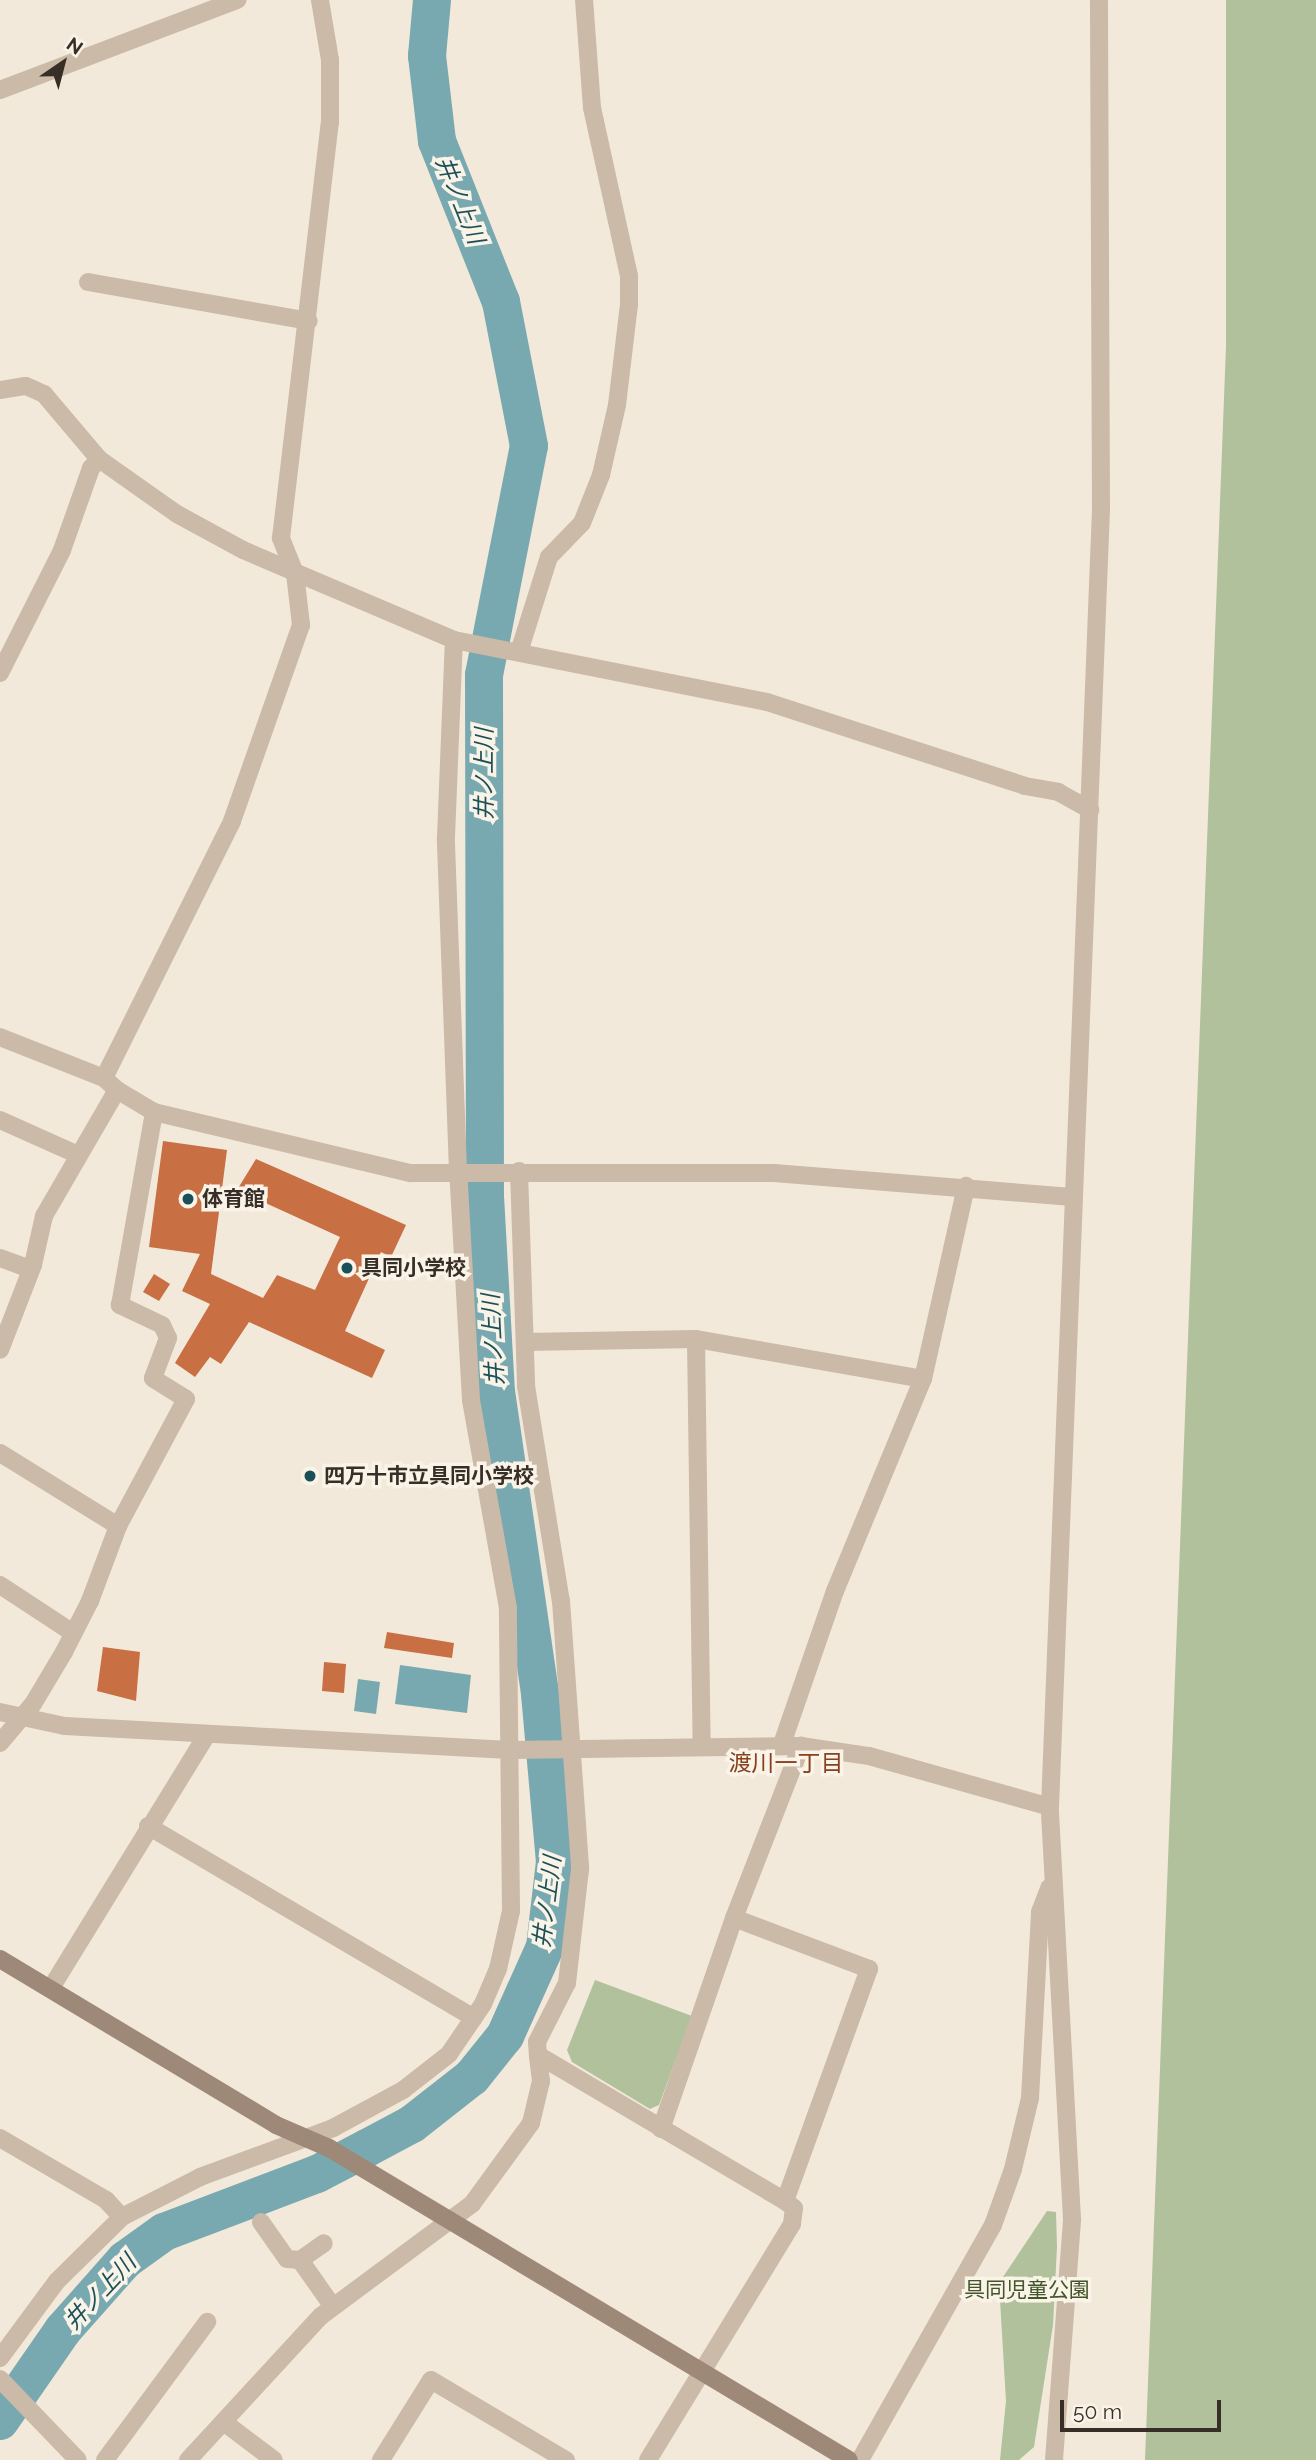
<!DOCTYPE html>
<html>
<head>
<meta charset="utf-8">
<style>
  body { margin:0 }
  #map { position:relative; width:1316px; height:2460px; overflow:hidden; background:#f2e9db; font-family:Raleway,"Noto Sans JP",sans-serif }
  div>[style] { position:absolute }
  .green>* { inset:0; background:#b1c19b }
  .water>* { inset:0; background:#79a9b0 }
  .river>* { height:38px; margin:-19px; padding:0 19px; transform-origin:19px; border-radius:19px; background:#79a9b0 }
  .building>* { inset:0; background:#c86f43 }
  .street>* { height:18px; margin:-9px; padding:0 9px; transform-origin:9px; border-radius:9px; background:#cabaa7 }
  .secondary>* { height:18px; margin:-9px; padding:0 9px; transform-origin:9px; border-radius:9px; background:#9e8978 }
  .dots>* { width:19px; height:19px; translate:-50% -50%; box-sizing:border-box; border:4px solid #faf3e7; border-radius:50% }
  span { translate:-50% -50%; white-space:nowrap; text-align:center; line-height:1.15; -webkit-text-stroke:7px #faf3e7; paint-order:stroke }
  .poi-label { font-size:21px; color:#372e27; font-weight:700 }
  .left { translate:0 -50%; text-align:left }
  .park-label { font-size:21px; color:#42552b }
  .water-label { font-size:23px; color:#1c5059; font-style:italic }
  .neighbourhood-label { font-size:23px; color:#87411f }
  .north { position:absolute; left:28px; top:28px; width:70px; height:70px; -webkit-text-stroke:5px #faf3e7; paint-order:stroke; rotate:35deg; font-size:19px; font-weight:700; line-height:28px; text-align:center; color:#372e27 }
  .north::after { content:''; display:block; margin:auto; width:24px; height:32px; background:#372e27; clip-path:polygon(50% 0,100% 100%,50% 72%,0 100%) }
  .scale { position:absolute; left:1060px; top:2400px; width:161px; height:32px; box-sizing:border-box; border:4px solid #372e27; border-top:0; padding-left:9px; font-size:21px; line-height:24px; white-space:nowrap; color:#372e27; -webkit-text-stroke:5px #faf3e7; paint-order:stroke }
</style>
</head>
<body>
<div id="map">
  <div class="green">
    <i style="clip-path:polygon(1226px 0,1316px 0,1316px 2460px,1145px 2460px,1226px 346px)"></i>
    <i style="clip-path:polygon(595px 1980px,692px 2016px,659px 2105px,650px 2109px,572px 2062px,567px 2050px)"></i>
    <i style="clip-path:polygon(1047px 2211px,1056px 2212px,1057px 2247px,1053px 2325px,1034px 2447px,1019px 2460px,1000px 2460px,1006px 2401px,999px 2283px)"></i>
  </div>
  <div class="water">
    <i style="clip-path:polygon(400px 1665px,471px 1675px,467px 1713px,395px 1704px)"></i>
    <i style="clip-path:polygon(358px 1679px,380px 1682px,376px 1714px,354px 1711px)"></i>
  </div>
  <div class="river">
    <i style="left:0;top:2421px;width:111px;rotate:-55.3deg"></i>
    <i style="left:63px;top:2330px;width:94px;rotate:-48.5deg"></i>
    <i style="left:125px;top:2260px;width:48px;rotate:-35.7deg"></i>
    <i style="left:164px;top:2232px;width:164px;rotate:-20.8deg"></i>
    <i style="left:317px;top:2174px;width:56px;rotate:-27.5deg"></i>
    <i style="left:367px;top:2148px;width:51px;rotate:-28.1deg"></i>
    <i style="left:412px;top:2124px;width:76px;rotate:-38.1deg"></i>
    <i style="left:472px;top:2077px;width:53px;rotate:-51.2deg"></i>
    <i style="left:505px;top:2036px;width:98px;rotate:-65.8deg"></i>
    <i style="left:545px;top:1947px;width:86px;rotate:-83.3deg"></i>
    <i style="left:555px;top:1862px;width:170px;rotate:-95.1deg"></i>
    <i style="left:540px;top:1693px;width:303px;rotate:-98.3deg"></i>
    <i style="left:496px;top:1393px;width:194px;rotate:-93.2deg"></i>
    <i style="left:485px;top:1199px;width:524px;rotate:-90.11deg"></i>
    <i style="left:484px;top:675px;width:233px;rotate:-78.9deg"></i>
    <i style="left:529px;top:446px;width:147px;rotate:-101deg"></i>
    <i style="left:501px;top:302px;width:173px;rotate:-111.7deg"></i>
    <i style="left:437px;top:141px;width:86px;rotate:-96.7deg"></i>
    <i style="left:427px;top:56px;width:56px;rotate:-84.9deg"></i>
  </div>
  <div class="building">
    <i style="clip-path:polygon(163px 1141px,227px 1150px,211px 1274px,263px 1298px,277px 1275px,315px 1290px,340px 1237px,237px 1190px,256px 1159px,406px 1225px,391px 1257px,381px 1252px,345px 1331px,385px 1350px,372px 1378px,249px 1322px,221px 1364px,210px 1357px,195px 1377px,175px 1363px,210px 1304px,182px 1291px,200px 1254px,149px 1247px)"></i>
    <i style="clip-path:polygon(154px 1274px,170px 1284px,159px 1301px,143px 1292px)"></i>
    <i style="clip-path:polygon(387px 1632px,454px 1643px,452px 1658px,384px 1648px)"></i>
    <i style="clip-path:polygon(103px 1647px,140px 1652px,136px 1701px,97px 1691px)"></i>
    <i style="clip-path:polygon(324px 1662px,346px 1664px,344px 1693px,322px 1691px)"></i>
  </div>
  <div class="street">
    <i style="left:0;top:90px;width:254px;rotate:-20.8deg"></i>
    <i style="left:88px;top:282px;width:224px;rotate:10deg"></i>
    <i style="left:0;top:390px;width:26px;rotate:-9deg"></i>
    <i style="left:26px;top:386px;width:20px;rotate:24deg"></i>
    <i style="left:44px;top:394px;width:85px;rotate:49.8deg"></i>
    <i style="left:99px;top:459px;width:95px;rotate:35.2deg"></i>
    <i style="left:177px;top:514px;width:75px;rotate:28.6deg"></i>
    <i style="left:243px;top:550px;width:229px;rotate:23.1deg"></i>
    <i style="left:454px;top:640px;width:319px;rotate:11.2deg"></i>
    <i style="left:767px;top:702px;width:271px;rotate:18deg"></i>
    <i style="left:1025px;top:786px;width:34px;rotate:10deg"></i>
    <i style="left:1058px;top:792px;width:37px;rotate:29deg"></i>
    <i style="left:519px;top:652px;width:100px;rotate:-72.5deg"></i>
    <i style="left:549px;top:557px;width:47px;rotate:-45.9deg"></i>
    <i style="left:582px;top:523px;width:52px;rotate:-68.4deg"></i>
    <i style="left:601px;top:475px;width:72px;rotate:-77.1deg"></i>
    <i style="left:617px;top:405px;width:101px;rotate:-83.2deg"></i>
    <i style="left:629px;top:305px;width:29px;rotate:-90deg"></i>
    <i style="left:629px;top:276px;width:172px;rotate:-102.4deg"></i>
    <i style="left:592px;top:108px;width:108px;rotate:-94.2deg"></i>
    <i style="left:0;top:673px;width:138px;rotate:-63.2deg"></i>
    <i style="left:62px;top:550px;width:87px;rotate:-70.5deg"></i>
    <i style="left:91px;top:468px;width:12px;rotate:-48deg"></i>
    <i style="left:0;top:1037px;width:112px;rotate:21.5deg"></i>
    <i style="left:104px;top:1078px;width:18px;rotate:43deg"></i>
    <i style="left:117px;top:1090px;width:146px;rotate:120.1deg"></i>
    <i style="left:44px;top:1216px;width:50px;rotate:102.7deg"></i>
    <i style="left:33px;top:1265px;width:91px;rotate:111.2deg"></i>
    <i style="left:104px;top:1078px;width:287px;rotate:-63.5deg"></i>
    <i style="left:232px;top:821px;width:208px;rotate:-70.6deg"></i>
    <i style="left:301px;top:625px;width:52px;rotate:-96.6deg"></i>
    <i style="left:295px;top:573px;width:38px;rotate:-112deg"></i>
    <i style="left:281px;top:538px;width:418px;rotate:-83.3deg"></i>
    <i style="left:330px;top:123px;width:63px;rotate:-90deg"></i>
    <i style="left:330px;top:60px;width:61px;rotate:-99.5deg"></i>
    <i style="left:117px;top:1090px;width:43px;rotate:30.7deg"></i>
    <i style="left:154px;top:1112px;width:264px;rotate:13.4deg"></i>
    <i style="left:411px;top:1173px;width:363px"></i>
    <i style="left:774px;top:1173px;width:299px;rotate:4.6deg"></i>
    <i style="left:0;top:1120px;width:83px;rotate:24.1deg"></i>
    <i style="left:519px;top:1171px;width:215px;rotate:88.1deg"></i>
    <i style="left:526px;top:1386px;width:218px;rotate:80.8deg"></i>
    <i style="left:561px;top:1601px;width:269px;rotate:85.9deg"></i>
    <i style="left:580px;top:1869px;width:115px;rotate:96.5deg"></i>
    <i style="left:567px;top:1983px;width:66px;rotate:117deg"></i>
    <i style="left:537px;top:2042px;width:13px;rotate:86deg"></i>
    <i style="left:538px;top:2055px;width:287px;rotate:30.6deg"></i>
    <i style="left:0;top:1258px;width:32px;rotate:20deg"></i>
    <i style="left:696px;top:1339px;width:405px;rotate:89.2deg"></i>
    <i style="left:525px;top:1342px;width:171px;rotate:-1deg"></i>
    <i style="left:696px;top:1339px;width:230px;rotate:10deg"></i>
    <i style="left:0;top:1453px;width:139px;rotate:31.7deg"></i>
    <i style="left:0;top:1585px;width:87px;rotate:33.3deg"></i>
    <i style="left:0;top:1712px;width:66px;rotate:12.2deg"></i>
    <i style="left:65px;top:1726px;width:445px;rotate:3.1deg"></i>
    <i style="left:509px;top:1750px;width:292px;rotate:-0.8deg"></i>
    <i style="left:801px;top:1746px;width:69px;rotate:8.4deg"></i>
    <i style="left:869px;top:1756px;width:188px;rotate:15.7deg"></i>
    <i style="left:0;top:1743px;width:51px;rotate:-49.8deg"></i>
    <i style="left:33px;top:1704px;width:61px;rotate:-59.2deg"></i>
    <i style="left:64px;top:1652px;width:57px;rotate:-63deg"></i>
    <i style="left:90px;top:1601px;width:80px;rotate:-69.5deg"></i>
    <i style="left:118px;top:1526px;width:144px;rotate:-61.8deg"></i>
    <i style="left:186px;top:1399px;width:39px;rotate:-148deg"></i>
    <i style="left:153px;top:1378px;width:43px;rotate:-69.4deg"></i>
    <i style="left:168px;top:1338px;width:14px;rotate:-115deg"></i>
    <i style="left:162px;top:1325px;width:47px;rotate:-154.5deg"></i>
    <i style="left:120px;top:1305px;width:196px;rotate:-80deg"></i>
    <i style="left:782px;top:1744px;width:162px;rotate:-70.9deg"></i>
    <i style="left:835px;top:1591px;width:230px;rotate:-67.5deg"></i>
    <i style="left:923px;top:1379px;width:198px;rotate:-77.4deg"></i>
    <i style="left:148px;top:1826px;width:378px;rotate:30.5deg"></i>
    <i style="left:51px;top:1988px;width:298px;rotate:-58.4deg"></i>
    <i style="left:661px;top:2129px;width:223px;rotate:-70.9deg"></i>
    <i style="left:734px;top:1918px;width:185px;rotate:-68.7deg"></i>
    <i style="left:0;top:2138px;width:123px;rotate:30.3deg"></i>
    <i style="left:106px;top:2200px;width:23px;rotate:47deg"></i>
    <i style="left:122px;top:2217px;width:91px;rotate:135.4deg"></i>
    <i style="left:57px;top:2281px;width:96px;rotate:126.5deg"></i>
    <i style="left:122px;top:2217px;width:88px;rotate:-27.1deg"></i>
    <i style="left:200px;top:2177px;width:142px;rotate:-20.2deg"></i>
    <i style="left:333px;top:2128px;width:80px;rotate:-28.5deg"></i>
    <i style="left:403px;top:2090px;width:58px;rotate:-38deg"></i>
    <i style="left:449px;top:2054px;width:60px;rotate:-55.8deg"></i>
    <i style="left:483px;top:2004px;width:38px;rotate:-67deg"></i>
    <i style="left:498px;top:1969px;width:59px;rotate:-77.4deg"></i>
    <i style="left:511px;top:1911px;width:303px;rotate:-90.6deg"></i>
    <i style="left:508px;top:1608px;width:211px;rotate:-100.1deg"></i>
    <i style="left:471px;top:1400px;width:229px;rotate:-93.2deg"></i>
    <i style="left:458px;top:1171px;width:334px;rotate:-92.1deg"></i>
    <i style="left:446px;top:837px;width:197px;rotate:-87.7deg"></i>
    <i style="left:261px;top:2222px;width:45px;rotate:54.9deg"></i>
    <i style="left:287px;top:2259px;width:13px;rotate:4deg"></i>
    <i style="left:300px;top:2260px;width:57px;rotate:54.9deg"></i>
    <i style="left:300px;top:2260px;width:29px;rotate:-35deg"></i>
    <i style="left:0;top:2379px;width:112px;rotate:46.1deg"></i>
    <i style="left:225px;top:2423px;width:61px;rotate:37.1deg"></i>
    <i style="left:105px;top:2460px;width:172px;rotate:-53.5deg"></i>
    <i style="left:188px;top:2460px;width:196px;rotate:-47.3deg"></i>
    <i style="left:321px;top:2316px;width:188px;rotate:-36.6deg"></i>
    <i style="left:472px;top:2204px;width:100px;rotate:-53.9deg"></i>
    <i style="left:531px;top:2123px;width:43px;rotate:-76.6deg"></i>
    <i style="left:541px;top:2081px;width:26px;rotate:-97deg"></i>
    <i style="left:381px;top:2460px;width:94px;rotate:-58deg"></i>
    <i style="left:431px;top:2380px;width:157px;rotate:30.7deg"></i>
    <i style="left:648px;top:2460px;width:276px;rotate:-58.6deg"></i>
    <i style="left:792px;top:2224px;width:16px;rotate:-83deg"></i>
    <i style="left:794px;top:2208px;width:11px;rotate:-142deg"></i>
    <i style="left:785px;top:2201px;width:247px;rotate:-70.1deg"></i>
    <i style="left:869px;top:1969px;width:144px;rotate:-159.3deg"></i>
    <i style="left:860px;top:2460px;width:270px;rotate:-60.5deg"></i>
    <i style="left:993px;top:2225px;width:59px;rotate:-70.3deg"></i>
    <i style="left:1013px;top:2169px;width:73px;rotate:-76.5deg"></i>
    <i style="left:1030px;top:2098px;width:186px;rotate:-86.9deg"></i>
    <i style="left:1040px;top:1912px;width:26px;rotate:-69deg"></i>
    <i style="left:1054px;top:2460px;width:242px;rotate:-85.7deg"></i>
    <i style="left:1072px;top:2219px;width:413px;rotate:-93.1deg"></i>
    <i style="left:1050px;top:1807px;width:1299px;rotate:-87.75deg"></i>
    <i style="left:1101px;top:509px;width:509px;rotate:-90.23deg"></i>
  </div>
  <div class="secondary">
    <i style="left:0;top:1959px;width:322px;rotate:31deg"></i>
    <i style="left:276px;top:2125px;width:58px;rotate:23.5deg"></i>
    <i style="left:329px;top:2148px;width:606px;rotate:30.96deg"></i>
  </div>
  <div class="dots">
    <i style="left:188px;top:1199px;background:#1c5059"></i>
    <i style="left:347px;top:1268px;background:#1c5059"></i>
    <i style="left:310px;top:1476px;background:#1c5059"></i>
  </div>
  <div class="poi-label">
    <span class="left" style="left:202px;top:1199px">体育館</span>
    <span class="left" style="left:361px;top:1268px">具同小学校</span>
    <span class="left" style="left:324px;top:1476px">四万十市立具同小学校</span>
  </div>
  <div class="park-label">
    <span style="left:1027px;top:2290px">具同児童公園</span>
  </div>
  <div class="water-label">
    <span style="left:460px;top:200px;rotate:68deg">井ノ上川</span>
    <span style="left:484px;top:774px;rotate:-90deg">井ノ上川</span>
    <span style="left:493px;top:1340px;rotate:-93deg">井ノ上川</span>
    <span style="left:547px;top:1902px;rotate:-83deg">井ノ上川</span>
    <span style="left:100px;top:2292px;rotate:-47deg">井ノ上川</span>
  </div>
  <div class="neighbourhood-label">
    <span style="left:786px;top:1763px">渡川一丁目</span>
  </div>
  <div class="north">N</div>
  <div class="scale">50 m</div>
</div>
</body>
</html>
